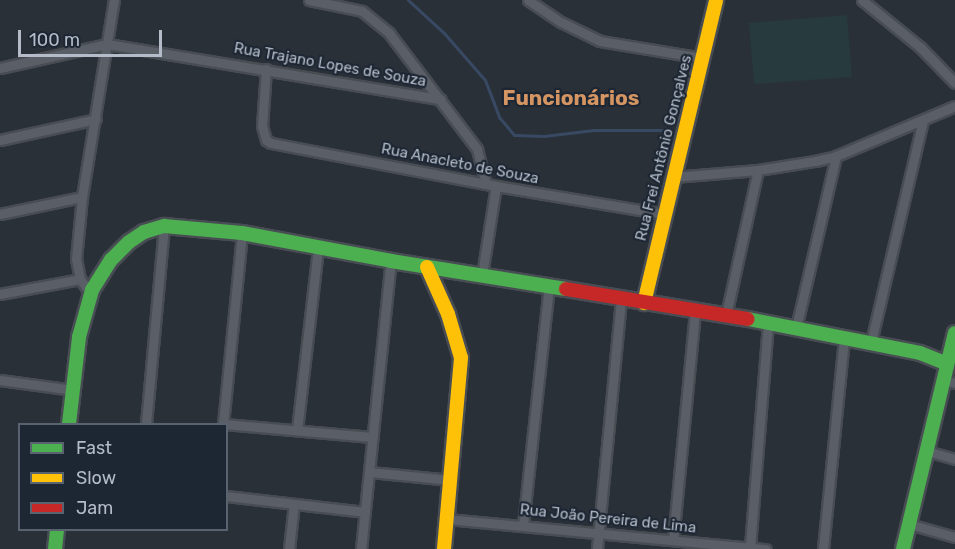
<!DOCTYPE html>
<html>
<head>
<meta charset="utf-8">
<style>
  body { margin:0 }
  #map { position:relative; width:955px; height:549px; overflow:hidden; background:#2a3038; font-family:Rubik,sans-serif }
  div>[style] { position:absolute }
  .green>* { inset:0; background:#273a3e }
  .stream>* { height:3px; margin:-1.5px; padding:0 1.5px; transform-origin:1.5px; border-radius:1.5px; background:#384963 }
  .roads { filter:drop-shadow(2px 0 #484c53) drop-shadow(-2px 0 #484c53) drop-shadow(0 2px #484c53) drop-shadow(0 -2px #484c53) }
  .street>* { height:9px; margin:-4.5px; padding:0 4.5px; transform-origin:4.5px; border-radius:4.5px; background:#5a5e66 }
  .fast>* { height:14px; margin:-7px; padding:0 7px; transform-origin:7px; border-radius:7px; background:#4caf50 }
  .slow>* { height:14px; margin:-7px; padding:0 7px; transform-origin:7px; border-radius:7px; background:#ffc107 }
  .jam>* { height:14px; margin:-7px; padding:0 7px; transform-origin:7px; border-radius:7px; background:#c62828 }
  span { translate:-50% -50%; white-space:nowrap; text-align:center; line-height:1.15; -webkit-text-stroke:4.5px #1d2633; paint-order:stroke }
  .street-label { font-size:15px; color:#b4bcc9 }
  .district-label { font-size:21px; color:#d59563; font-weight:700 }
  .legend { position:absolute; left:18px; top:423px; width:210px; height:108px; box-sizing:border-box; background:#1d2633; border:2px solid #59626f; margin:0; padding:8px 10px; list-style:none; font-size:18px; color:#b4bcc9 }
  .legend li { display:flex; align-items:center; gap:12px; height:30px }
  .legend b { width:30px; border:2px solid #59626f }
  .scale { position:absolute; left:18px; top:30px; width:144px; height:27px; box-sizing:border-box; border:3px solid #b4bcc9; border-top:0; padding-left:8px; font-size:18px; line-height:21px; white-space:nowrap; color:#b4bcc9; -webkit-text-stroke:4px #1d2633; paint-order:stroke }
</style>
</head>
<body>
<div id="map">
  <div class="green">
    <i style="clip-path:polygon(847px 15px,852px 77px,754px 84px,749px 23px)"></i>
  </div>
  <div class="stream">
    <i style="left:408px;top:0;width:49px;rotate:42.5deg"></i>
    <i style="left:444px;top:33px;width:62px;rotate:48.9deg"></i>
    <i style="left:485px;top:80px;width:40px;rotate:69deg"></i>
    <i style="left:499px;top:117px;width:23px;rotate:50deg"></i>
    <i style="left:514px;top:135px;width:30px;rotate:2deg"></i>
    <i style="left:544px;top:136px;width:50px;rotate:-6.8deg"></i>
    <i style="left:594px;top:130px;width:69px"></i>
  </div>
  <div class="roads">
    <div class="street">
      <i style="left:309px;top:0;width:54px;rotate:11.7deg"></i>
      <i style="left:362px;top:11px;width:35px;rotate:39deg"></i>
      <i style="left:389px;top:33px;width:146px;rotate:52.8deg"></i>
      <i style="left:477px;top:149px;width:36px;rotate:76deg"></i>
      <i style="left:528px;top:0;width:40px;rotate:34deg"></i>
      <i style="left:561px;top:22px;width:43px;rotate:26deg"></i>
      <i style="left:600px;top:41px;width:104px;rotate:9.4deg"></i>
      <i style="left:862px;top:0;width:75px;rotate:39deg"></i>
      <i style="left:920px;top:47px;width:50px;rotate:45.8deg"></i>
      <i style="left:0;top:68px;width:110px;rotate:-12.6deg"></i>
      <i style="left:107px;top:44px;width:338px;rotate:9.4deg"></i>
      <i style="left:266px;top:69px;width:57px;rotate:94deg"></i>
      <i style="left:262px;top:126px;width:15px;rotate:74deg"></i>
      <i style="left:266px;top:140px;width:6px;rotate:31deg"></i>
      <i style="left:271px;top:143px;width:229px;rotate:10.8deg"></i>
      <i style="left:496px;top:186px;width:170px;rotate:9.5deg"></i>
      <i style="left:0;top:140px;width:98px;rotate:-12.3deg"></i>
      <i style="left:673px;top:177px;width:85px;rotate:-4.7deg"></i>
      <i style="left:758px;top:170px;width:58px;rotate:-9deg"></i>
      <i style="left:815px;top:161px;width:22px;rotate:-13deg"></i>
      <i style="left:836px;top:156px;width:129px;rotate:-22.8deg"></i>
      <i style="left:0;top:214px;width:84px;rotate:-11.7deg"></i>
      <i style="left:482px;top:275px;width:90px;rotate:-81.1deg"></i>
      <i style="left:92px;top:290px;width:7px;rotate:-153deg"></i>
      <i style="left:86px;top:287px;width:10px;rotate:-127deg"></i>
      <i style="left:80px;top:279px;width:20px;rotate:-101deg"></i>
      <i style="left:76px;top:259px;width:62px;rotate:-84.5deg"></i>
      <i style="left:82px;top:197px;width:200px;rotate:-80.8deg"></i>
      <i style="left:0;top:294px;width:81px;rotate:-10.6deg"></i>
      <i style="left:726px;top:315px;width:148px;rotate:-77.6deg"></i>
      <i style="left:796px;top:328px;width:177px;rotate:-76.9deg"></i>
      <i style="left:871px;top:342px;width:228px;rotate:-76.8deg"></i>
      <i style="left:0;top:380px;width:74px;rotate:7.8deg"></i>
      <i style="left:943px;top:380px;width:12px;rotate:14deg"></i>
      <i style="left:146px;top:424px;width:199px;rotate:-84.8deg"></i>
      <i style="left:223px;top:424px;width:192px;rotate:-84.3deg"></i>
      <i style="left:223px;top:424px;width:150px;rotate:5deg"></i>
      <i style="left:297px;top:430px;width:183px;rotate:-83.4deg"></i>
      <i style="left:927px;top:451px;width:29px;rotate:16deg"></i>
      <i style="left:370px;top:472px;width:81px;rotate:5.6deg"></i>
      <i style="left:226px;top:496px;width:140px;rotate:6.6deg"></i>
      <i style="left:447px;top:519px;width:320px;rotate:5.4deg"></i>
      <i style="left:909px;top:524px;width:48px;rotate:15.8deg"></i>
      <i style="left:523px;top:525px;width:240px;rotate:-83.8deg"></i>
      <i style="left:673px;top:540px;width:231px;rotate:-84.5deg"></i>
      <i style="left:750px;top:547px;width:225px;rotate:-85.4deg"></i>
      <i style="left:289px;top:549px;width:45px;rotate:-83.7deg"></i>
      <i style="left:361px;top:549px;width:290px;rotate:-84.1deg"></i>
      <i style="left:597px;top:549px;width:251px;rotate:-84.5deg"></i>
      <i style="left:823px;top:549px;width:213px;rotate:-84.3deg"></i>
    </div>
    <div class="fast">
      <i style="left:748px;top:319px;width:175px;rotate:11.2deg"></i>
      <i style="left:920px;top:353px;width:29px;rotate:22deg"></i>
      <i style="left:69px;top:424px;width:88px;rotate:-83.4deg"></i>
      <i style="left:79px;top:337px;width:49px;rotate:-74.5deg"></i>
      <i style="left:92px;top:290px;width:36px;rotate:-58deg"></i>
      <i style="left:111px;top:260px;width:25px;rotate:-45deg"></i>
      <i style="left:129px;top:242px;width:18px;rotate:-34deg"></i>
      <i style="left:144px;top:232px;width:21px;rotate:-17deg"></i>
      <i style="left:164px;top:226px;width:78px;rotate:5.1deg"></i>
      <i style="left:242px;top:233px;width:152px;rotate:10.6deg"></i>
      <i style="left:391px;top:261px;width:177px;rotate:9.1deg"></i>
      <i style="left:55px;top:549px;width:19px;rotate:-84deg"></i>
      <i style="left:903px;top:549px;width:222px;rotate:-76.5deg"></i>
    </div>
    <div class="slow">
      <i style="left:427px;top:267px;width:51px;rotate:65.9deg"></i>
      <i style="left:448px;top:314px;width:46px;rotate:73.5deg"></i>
      <i style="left:461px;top:358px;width:192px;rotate:95.1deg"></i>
      <i style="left:644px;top:303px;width:311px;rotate:-76.6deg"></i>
    </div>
    <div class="jam">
      <i style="left:566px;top:289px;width:184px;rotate:9.4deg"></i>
    </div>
  </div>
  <div class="street-label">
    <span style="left:330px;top:65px;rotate:10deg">Rua Trajano Lopes de Souza</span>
    <span style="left:664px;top:148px;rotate:-76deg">Rua Frei Antônio Gonçalves</span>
    <span style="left:460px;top:164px;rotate:11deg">Rua Anacleto de Souza</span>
    <span style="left:608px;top:519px;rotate:6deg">Rua João Pereira de Lima</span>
  </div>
  <div class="district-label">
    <span style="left:571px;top:98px">Funcionários</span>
  </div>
  <ul class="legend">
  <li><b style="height:8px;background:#4caf50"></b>Fast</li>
  <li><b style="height:8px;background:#ffc107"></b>Slow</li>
  <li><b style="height:8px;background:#c62828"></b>Jam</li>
  </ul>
  <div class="scale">100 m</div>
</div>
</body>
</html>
